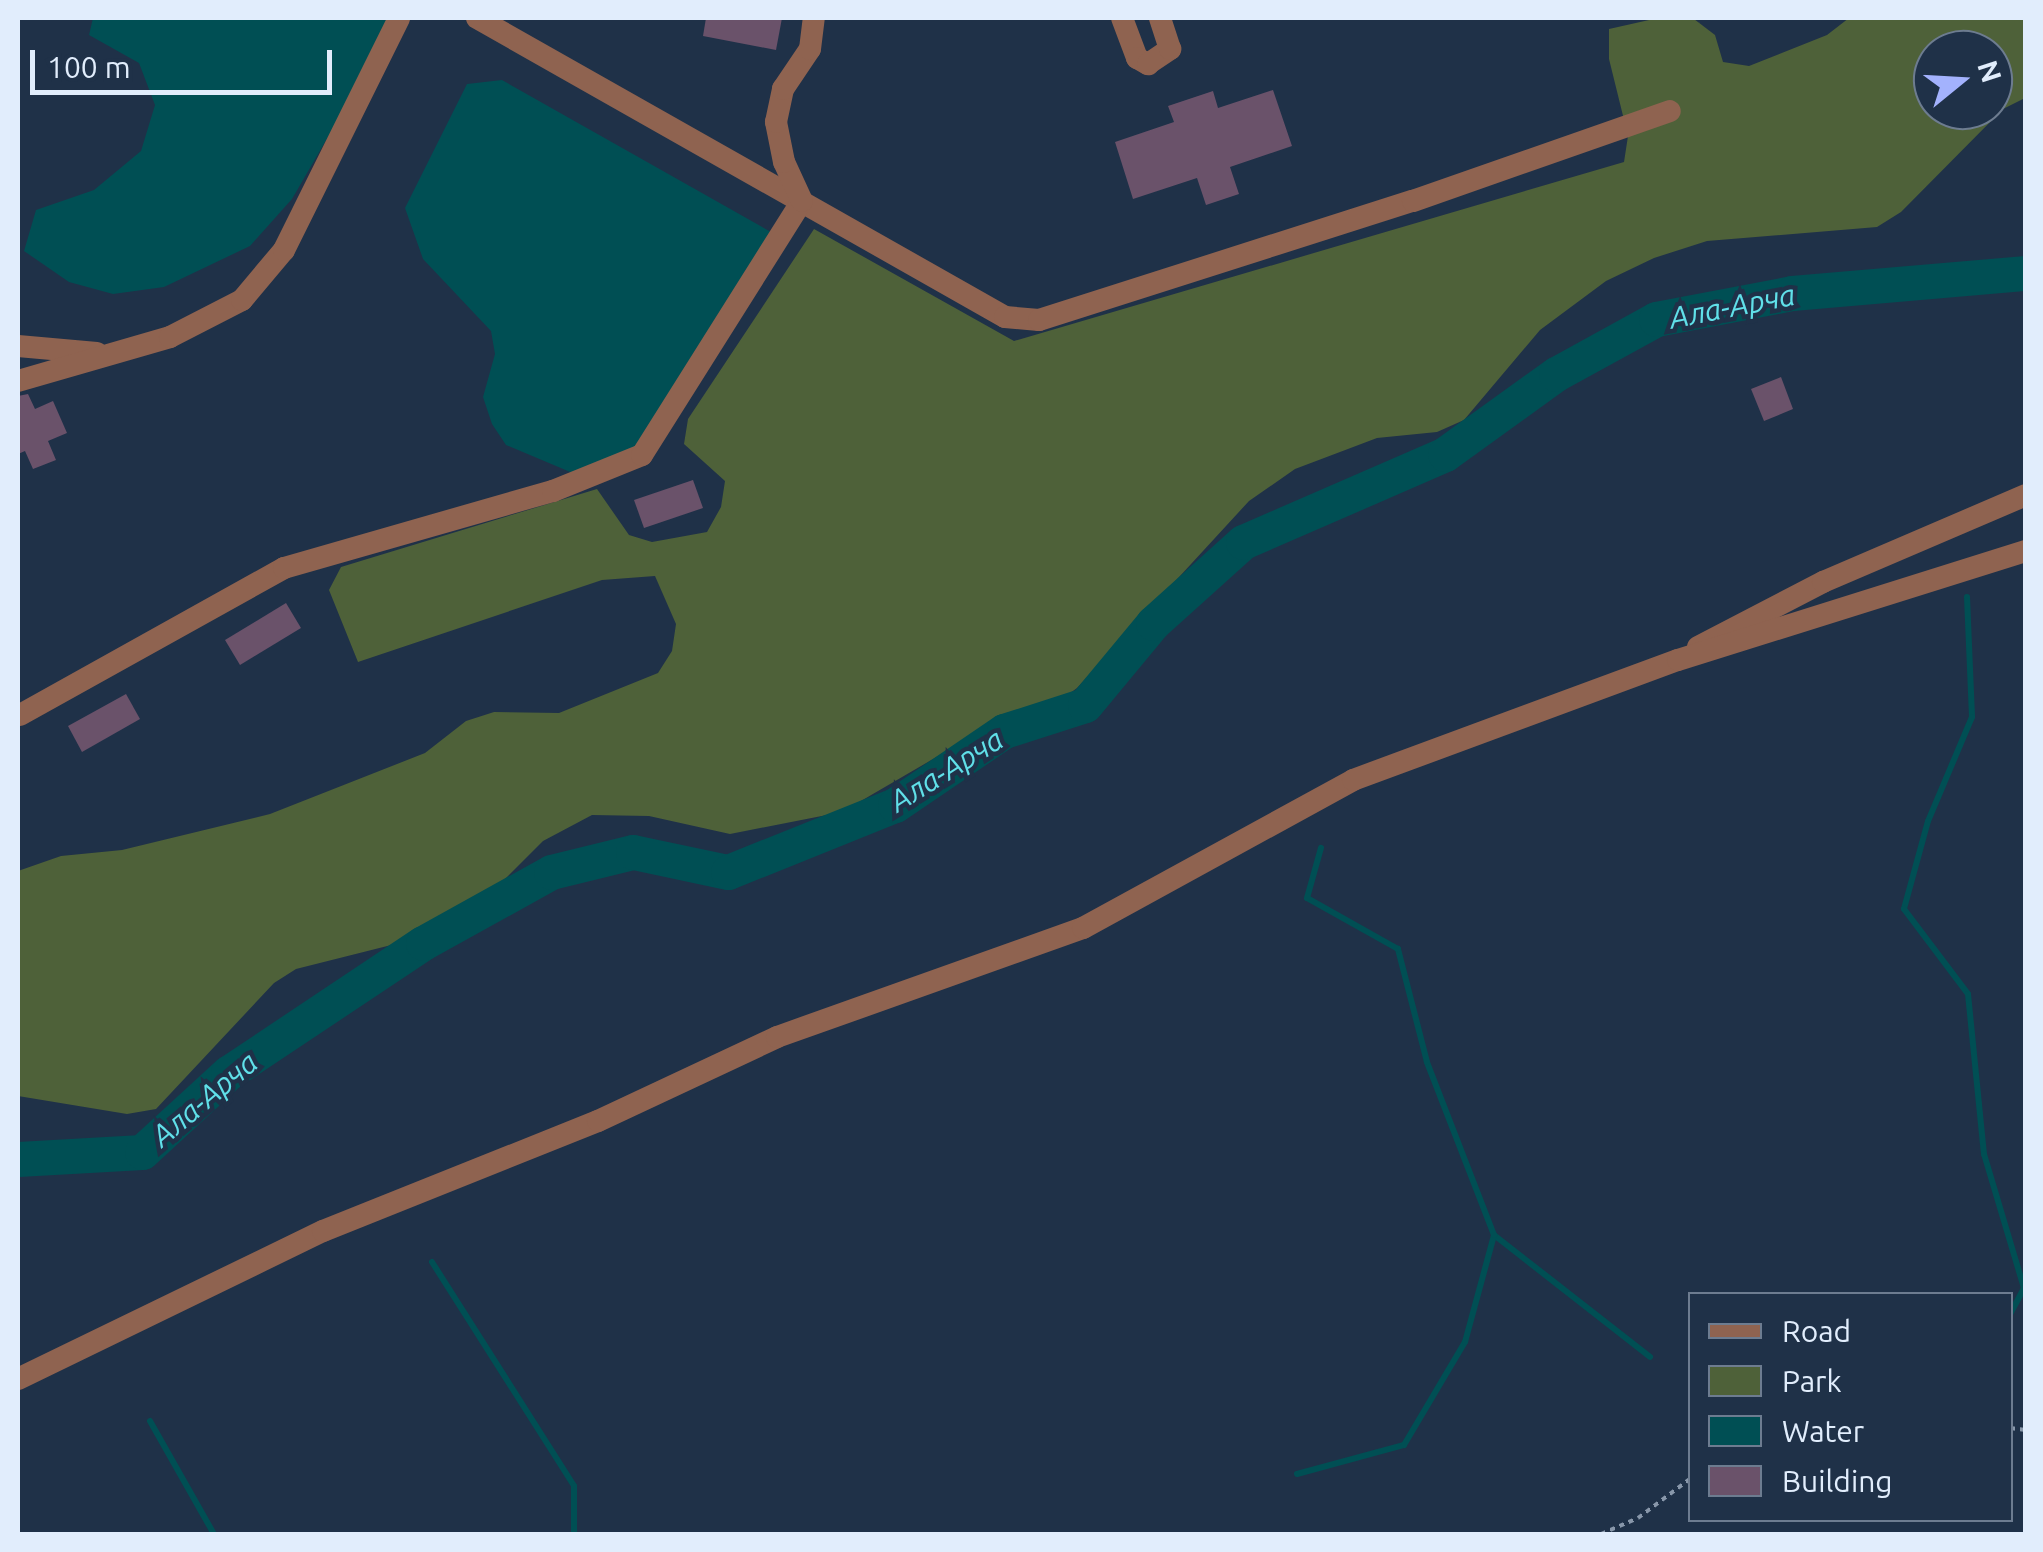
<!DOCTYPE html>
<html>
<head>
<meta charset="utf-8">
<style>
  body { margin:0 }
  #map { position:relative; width:2043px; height:1552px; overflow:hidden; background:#1f3148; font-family:Ubuntu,sans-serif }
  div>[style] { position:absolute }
  .green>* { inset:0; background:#4e6139 }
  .water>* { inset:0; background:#004f54 }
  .stream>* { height:6px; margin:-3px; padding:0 3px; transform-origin:3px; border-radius:3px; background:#004f54 }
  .river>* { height:35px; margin:-17.5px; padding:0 17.5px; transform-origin:17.5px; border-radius:17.5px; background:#004f54 }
  .building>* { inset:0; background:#6a526a }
  .path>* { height:4px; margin-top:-2px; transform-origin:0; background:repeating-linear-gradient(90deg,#8897aa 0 5px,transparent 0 10px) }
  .minor>* { height:22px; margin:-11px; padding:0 11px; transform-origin:11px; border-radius:11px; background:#8f6350 }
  span { translate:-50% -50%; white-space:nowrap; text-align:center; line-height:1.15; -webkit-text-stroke:9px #1f3148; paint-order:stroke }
  .water-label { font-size:30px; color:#60e0e9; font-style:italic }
  .frame { position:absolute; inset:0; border:20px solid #e1edfc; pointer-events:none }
  .legend { position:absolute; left:1688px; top:1292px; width:325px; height:230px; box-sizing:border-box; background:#1f3148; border:2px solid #6d7c90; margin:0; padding:12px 18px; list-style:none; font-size:30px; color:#e1edfc }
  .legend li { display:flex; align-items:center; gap:20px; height:50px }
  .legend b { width:50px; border:2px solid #6d7c90 }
  .north { position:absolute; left:1913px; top:30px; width:100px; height:100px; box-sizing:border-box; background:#1f3148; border:2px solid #6d7c90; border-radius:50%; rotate:72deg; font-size:28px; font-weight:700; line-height:40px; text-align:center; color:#e1edfc }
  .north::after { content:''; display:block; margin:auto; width:35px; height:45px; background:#a3b2fd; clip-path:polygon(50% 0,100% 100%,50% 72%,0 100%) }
  .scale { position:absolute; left:30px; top:50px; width:302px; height:45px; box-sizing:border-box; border:5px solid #e1edfc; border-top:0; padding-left:12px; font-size:30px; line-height:35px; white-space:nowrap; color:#e1edfc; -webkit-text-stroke:8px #1f3148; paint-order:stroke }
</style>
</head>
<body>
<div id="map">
  <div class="green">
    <i style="clip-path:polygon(evenodd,1658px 18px,1694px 19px,1715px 35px,1723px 62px,1749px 66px,1827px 35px,1849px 18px,2025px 18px,2025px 98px,2003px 109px,1901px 212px,1877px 227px,1707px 241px,1654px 258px,1606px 281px,1540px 330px,1464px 420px,1437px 432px,1377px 438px,1295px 469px,1249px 501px,1077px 688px,1054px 705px,976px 734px,842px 812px,730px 834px,649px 816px,592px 815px,543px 841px,485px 899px,435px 934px,296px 969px,274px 983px,156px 1109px,127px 1114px,18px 1096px,18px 871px,61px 856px,122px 850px,270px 814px,425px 753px,466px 721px,494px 712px,559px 713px,658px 673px,672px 651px,676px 624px,655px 576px,602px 580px,358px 662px,329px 590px,341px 567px,597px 489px,629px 535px,652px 542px,707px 532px,721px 507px,725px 481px,684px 444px,688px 419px,814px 229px,1014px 341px,1624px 162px,1628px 136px,1609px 59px,1609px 29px,1658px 18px,1933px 50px,1993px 50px,1993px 110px,1933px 110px,1933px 50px)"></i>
  </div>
  <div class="water">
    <i style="clip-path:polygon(93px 18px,390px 18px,391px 28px,292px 199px,250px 246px,164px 287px,113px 294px,69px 282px,24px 251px,36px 210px,94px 190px,141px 151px,155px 105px,139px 63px,89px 35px)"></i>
    <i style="clip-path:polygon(502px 80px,771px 232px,633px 455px,575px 474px,506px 445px,492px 424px,483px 397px,495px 354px,491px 331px,423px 259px,405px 208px,467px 84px)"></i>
  </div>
  <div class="stream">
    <i style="left:1967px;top:597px;width:120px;rotate:87.6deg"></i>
    <i style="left:1972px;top:717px;width:113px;rotate:112.9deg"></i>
    <i style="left:1928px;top:821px;width:91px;rotate:105.3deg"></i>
    <i style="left:1904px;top:909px;width:106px;rotate:53deg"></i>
    <i style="left:1968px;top:994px;width:161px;rotate:84.3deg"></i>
    <i style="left:1984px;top:1154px;width:140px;rotate:73.4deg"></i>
    <i style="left:2024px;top:1288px;width:30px;rotate:118deg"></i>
    <i style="left:1494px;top:1235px;width:198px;rotate:38deg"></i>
    <i style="left:432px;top:1262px;width:265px;rotate:57.6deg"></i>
    <i style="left:574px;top:1486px;width:48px;rotate:90deg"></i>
    <i style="left:150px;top:1421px;width:130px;rotate:60.5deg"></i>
    <i style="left:1297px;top:1474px;width:111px;rotate:-15.2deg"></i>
    <i style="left:1404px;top:1445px;width:120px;rotate:-59.4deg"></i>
    <i style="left:1465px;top:1342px;width:111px;rotate:-74.8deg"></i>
    <i style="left:1494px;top:1235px;width:186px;rotate:-111.2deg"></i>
    <i style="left:1427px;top:1062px;width:117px;rotate:-104.4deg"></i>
    <i style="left:1398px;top:949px;width:104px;rotate:-150.7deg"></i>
    <i style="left:1307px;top:898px;width:52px;rotate:-74.4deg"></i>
  </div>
  <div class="river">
    <i style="left:18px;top:1159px;width:124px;rotate:-3.2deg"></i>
    <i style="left:142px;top:1152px;width:117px;rotate:-42.6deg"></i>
    <i style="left:228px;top:1073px;width:234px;rotate:-33.7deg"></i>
    <i style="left:423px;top:943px;width:146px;rotate:-29deg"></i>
    <i style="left:551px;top:872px;width:84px;rotate:-13.7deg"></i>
    <i style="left:633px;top:852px;width:97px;rotate:11.9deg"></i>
    <i style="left:728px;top:872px;width:180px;rotate:-21.9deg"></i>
    <i style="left:895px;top:805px;width:132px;rotate:-34.2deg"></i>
    <i style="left:1004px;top:731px;width:85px;rotate:-17.8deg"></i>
    <i style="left:1085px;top:705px;width:107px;rotate:-50.3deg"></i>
    <i style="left:1153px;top:623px;width:121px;rotate:-42deg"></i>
    <i style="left:1243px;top:542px;width:220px;rotate:-23.5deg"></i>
    <i style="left:1445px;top:454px;width:137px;rotate:-35.8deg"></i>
    <i style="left:1556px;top:374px;width:114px;rotate:-28.8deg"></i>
    <i style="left:1656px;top:319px;width:138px;rotate:-10.8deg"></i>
    <i style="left:1792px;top:293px;width:235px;rotate:-4.9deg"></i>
  </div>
  <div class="building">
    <i style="clip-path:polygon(706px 18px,782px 18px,776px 50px,703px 36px)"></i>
    <i style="clip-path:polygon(1273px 90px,1292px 146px,1230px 167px,1239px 194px,1206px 205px,1197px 178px,1133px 199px,1115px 142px,1174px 122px,1168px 106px,1213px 91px,1218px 108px)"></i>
    <i style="clip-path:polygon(1781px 377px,1793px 409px,1764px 421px,1751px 389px)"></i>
    <i style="clip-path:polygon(28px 394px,35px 409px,53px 401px,67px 433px,48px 441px,56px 460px,33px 469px,25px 451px,18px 454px,18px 396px)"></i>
    <i style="clip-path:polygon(693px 480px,703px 508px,644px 528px,634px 500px)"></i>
    <i style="clip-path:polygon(286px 603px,301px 628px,240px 665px,225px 640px)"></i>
    <i style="clip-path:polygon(126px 694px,140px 719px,82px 752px,68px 726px)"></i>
  </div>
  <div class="path">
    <i style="left:2010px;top:1428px;width:16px;rotate:7deg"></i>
    <i style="left:1601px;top:1534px;width:40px;rotate:-23.4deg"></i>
    <i style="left:1638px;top:1518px;width:65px;rotate:-36.9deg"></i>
  </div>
  <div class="minor">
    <i style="left:477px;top:18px;width:607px;rotate:29.52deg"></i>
    <i style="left:1005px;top:317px;width:34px;rotate:5deg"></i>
    <i style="left:1039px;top:320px;width:392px;rotate:-17.7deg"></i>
    <i style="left:1413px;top:201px;width:272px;rotate:-19.3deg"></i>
    <i style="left:1122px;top:18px;width:43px;rotate:69.4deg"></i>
    <i style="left:1137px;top:58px;width:13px;rotate:29deg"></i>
    <i style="left:1148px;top:64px;width:27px;rotate:-34deg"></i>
    <i style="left:1170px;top:49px;width:33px;rotate:-108deg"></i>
    <i style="left:18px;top:346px;width:79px;rotate:5.1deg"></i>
    <i style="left:18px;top:381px;width:158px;rotate:-16.1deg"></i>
    <i style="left:170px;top:337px;width:81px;rotate:-27.2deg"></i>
    <i style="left:242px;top:300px;width:65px;rotate:-50deg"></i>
    <i style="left:284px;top:250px;width:259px;rotate:-63.6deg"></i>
    <i style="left:1698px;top:647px;width:141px;rotate:-27.5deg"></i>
    <i style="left:1823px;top:582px;width:221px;rotate:-23.2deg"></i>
    <i style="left:20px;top:715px;width:302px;rotate:-29.1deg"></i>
    <i style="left:284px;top:568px;width:280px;rotate:-16deg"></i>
    <i style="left:553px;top:491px;width:96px;rotate:-22deg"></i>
    <i style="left:642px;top:455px;width:300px;rotate:-57.8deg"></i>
    <i style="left:802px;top:201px;width:43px;rotate:-114.8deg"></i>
    <i style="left:784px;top:162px;width:41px;rotate:-101.3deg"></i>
    <i style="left:776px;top:122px;width:34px;rotate:-78deg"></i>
    <i style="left:783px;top:89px;width:48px;rotate:-56deg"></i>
    <i style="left:810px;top:49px;width:31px;rotate:-83deg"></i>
    <i style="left:18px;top:1379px;width:339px;rotate:-25.9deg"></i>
    <i style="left:323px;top:1231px;width:296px;rotate:-21.8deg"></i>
    <i style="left:598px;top:1121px;width:198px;rotate:-25.1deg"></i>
    <i style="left:777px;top:1037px;width:325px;rotate:-19.6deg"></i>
    <i style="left:1083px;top:928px;width:308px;rotate:-28.7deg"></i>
    <i style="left:1353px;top:780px;width:346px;rotate:-20.3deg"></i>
    <i style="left:1678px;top:660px;width:365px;rotate:-17.4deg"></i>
  </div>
  <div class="water-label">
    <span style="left:1732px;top:306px;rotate:-11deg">Ала-Арча</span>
    <span style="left:946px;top:770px;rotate:-32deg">Ала-Арча</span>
    <span style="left:204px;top:1099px;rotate:-40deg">Ала-Арча</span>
  </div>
  <div class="frame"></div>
  <ul class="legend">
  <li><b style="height:12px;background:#8f6350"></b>Road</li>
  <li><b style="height:28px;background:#4e6139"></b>Park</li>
  <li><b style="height:28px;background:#004f54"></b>Water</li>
  <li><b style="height:28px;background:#6a526a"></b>Building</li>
  </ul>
  <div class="north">N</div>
  <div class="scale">100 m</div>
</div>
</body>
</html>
